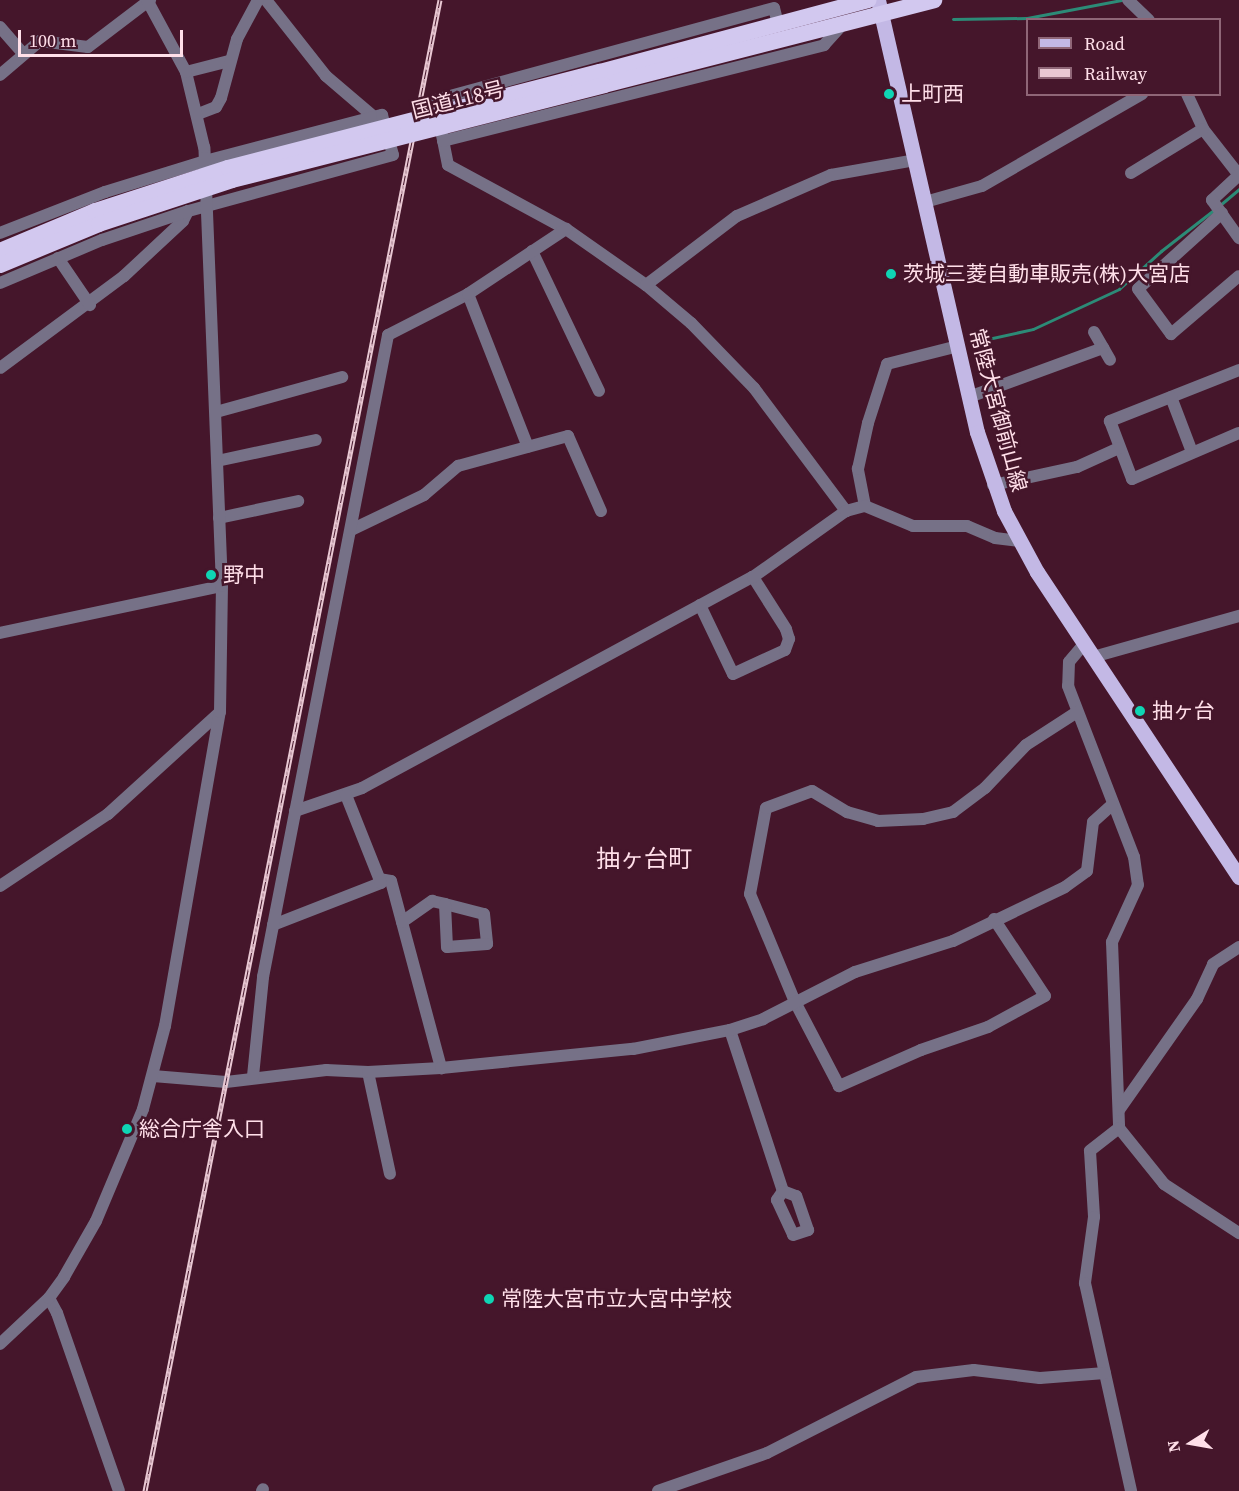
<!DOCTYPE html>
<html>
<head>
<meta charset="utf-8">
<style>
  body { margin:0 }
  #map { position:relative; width:1239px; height:1491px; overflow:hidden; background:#45162b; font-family:"Source Serif 4","Noto Sans JP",serif }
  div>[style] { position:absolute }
  .stream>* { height:3px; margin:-1.5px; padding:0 1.5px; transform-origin:1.5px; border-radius:1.5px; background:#2c8b77 }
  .minor>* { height:12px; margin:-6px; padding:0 6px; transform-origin:6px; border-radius:6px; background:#767187 }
  .tertiary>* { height:12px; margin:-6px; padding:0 6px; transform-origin:6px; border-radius:6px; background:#767187 }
  .primary>* { height:15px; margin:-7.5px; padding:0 7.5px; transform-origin:7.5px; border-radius:7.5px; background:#c3b8e5 }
  .trunk>* { height:16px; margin:-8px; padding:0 8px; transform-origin:8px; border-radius:8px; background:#d2c8ef }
  .rail>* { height:5px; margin-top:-2.5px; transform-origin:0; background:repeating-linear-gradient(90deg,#45162b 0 9px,#e9c8d3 0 18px); box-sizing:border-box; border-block:2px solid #e9c8d3 }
  .trunk-bridge>* { height:16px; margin:-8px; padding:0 8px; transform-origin:8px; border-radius:8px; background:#d2c8ef }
  .dots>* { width:16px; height:16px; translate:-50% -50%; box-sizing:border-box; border:3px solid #45162b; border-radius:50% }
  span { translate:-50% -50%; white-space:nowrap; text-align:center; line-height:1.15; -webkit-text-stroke:5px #45162b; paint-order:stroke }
  .poi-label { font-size:21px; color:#ffdfe9 }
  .left { translate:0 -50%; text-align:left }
  .street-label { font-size:21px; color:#ffdfe9 }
  .quarter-label { font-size:24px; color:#ffdfe9 }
  .legend { position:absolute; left:1026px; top:18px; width:195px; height:78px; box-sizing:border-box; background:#45162b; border:2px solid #8f6677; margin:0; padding:8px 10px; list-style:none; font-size:18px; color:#ffdfe9 }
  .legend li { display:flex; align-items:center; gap:12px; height:30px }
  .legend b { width:30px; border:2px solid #8f6677 }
  .north { position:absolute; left:1161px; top:1413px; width:60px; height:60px; -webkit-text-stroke:4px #45162b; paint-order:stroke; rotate:259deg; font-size:16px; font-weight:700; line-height:24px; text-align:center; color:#ffdfe9 }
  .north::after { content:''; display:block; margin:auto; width:21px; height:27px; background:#ffdfe9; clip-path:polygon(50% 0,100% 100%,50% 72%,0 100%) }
  .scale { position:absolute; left:18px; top:30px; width:165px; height:27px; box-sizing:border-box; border:3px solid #ffdfe9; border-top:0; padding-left:8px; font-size:18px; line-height:21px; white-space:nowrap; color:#ffdfe9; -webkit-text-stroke:4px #45162b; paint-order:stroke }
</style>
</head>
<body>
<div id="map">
  <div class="stream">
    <i style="left:953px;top:19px;width:74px;rotate:-0.8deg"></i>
    <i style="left:1027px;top:18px;width:96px;rotate:-10.8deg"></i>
    <i style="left:1220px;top:205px;width:25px;rotate:-40deg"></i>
    <i style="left:974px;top:342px;width:60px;rotate:-12.4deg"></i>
    <i style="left:1033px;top:329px;width:95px;rotate:-24.9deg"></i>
    <i style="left:1119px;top:289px;width:57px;rotate:-42.1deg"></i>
    <i style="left:1161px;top:251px;width:68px;rotate:-37.9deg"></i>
  </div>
  <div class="minor">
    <i style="left:266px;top:0;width:97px;rotate:51.7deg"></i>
    <i style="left:326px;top:76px;width:63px;rotate:40.5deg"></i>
    <i style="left:1128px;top:0;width:29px;rotate:44deg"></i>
    <i style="left:778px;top:24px;width:16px;rotate:-104deg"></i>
    <i style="left:774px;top:8px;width:351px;rotate:164.8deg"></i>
    <i style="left:435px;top:100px;width:66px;rotate:78.7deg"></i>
    <i style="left:448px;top:165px;width:134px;rotate:28.5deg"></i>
    <i style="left:566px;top:229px;width:98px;rotate:35deg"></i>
    <i style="left:646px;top:285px;width:59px;rotate:40.2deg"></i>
    <i style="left:691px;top:323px;width:91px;rotate:45.9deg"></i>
    <i style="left:754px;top:388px;width:154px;rotate:53.2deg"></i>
    <i style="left:0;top:27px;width:35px;rotate:49deg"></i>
    <i style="left:186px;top:72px;width:44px;rotate:-14.3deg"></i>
    <i style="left:0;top:75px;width:52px;rotate:-40.4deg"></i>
    <i style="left:40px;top:41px;width:48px;rotate:7.1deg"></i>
    <i style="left:88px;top:47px;width:78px;rotate:-37.2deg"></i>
    <i style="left:1187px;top:94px;width:38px;rotate:65deg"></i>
    <i style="left:1203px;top:129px;width:58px;rotate:52deg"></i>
    <i style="left:198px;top:114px;width:19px;rotate:-21deg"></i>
    <i style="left:216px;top:107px;width:10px;rotate:-61deg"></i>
    <i style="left:221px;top:98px;width:61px;rotate:-74.8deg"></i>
    <i style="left:237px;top:39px;width:44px;rotate:-61.7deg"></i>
    <i style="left:443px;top:141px;width:393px;rotate:-14.1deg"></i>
    <i style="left:824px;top:45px;width:30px;rotate:-48deg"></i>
    <i style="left:1131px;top:173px;width:84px;rotate:-31.4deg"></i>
    <i style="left:1239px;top:175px;width:37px;rotate:137deg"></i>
    <i style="left:1212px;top:200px;width:47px;rotate:54.6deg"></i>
    <i style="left:925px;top:202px;width:59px;rotate:-15.7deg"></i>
    <i style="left:982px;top:186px;width:185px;rotate:-29.9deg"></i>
    <i style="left:1222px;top:213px;width:113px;rotate:137.9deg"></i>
    <i style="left:1138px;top:289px;width:56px;rotate:53.7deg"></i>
    <i style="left:1171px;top:334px;width:89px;rotate:-40.5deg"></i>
    <i style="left:0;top:233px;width:113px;rotate:-21.3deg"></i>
    <i style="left:105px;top:192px;width:105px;rotate:-17.2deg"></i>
    <i style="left:205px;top:161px;width:183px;rotate:-14.6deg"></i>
    <i style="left:382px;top:115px;width:41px;rotate:74.6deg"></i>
    <i style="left:393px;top:155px;width:213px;rotate:164.7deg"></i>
    <i style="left:188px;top:211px;width:11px;rotate:117deg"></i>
    <i style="left:183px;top:221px;width:81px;rotate:137deg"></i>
    <i style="left:124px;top:276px;width:154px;rotate:143.4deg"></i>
    <i style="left:532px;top:251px;width:155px;rotate:64.4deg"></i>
    <i style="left:58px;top:258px;width:57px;rotate:55.8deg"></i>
    <i style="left:0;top:283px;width:111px;rotate:-22.9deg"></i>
    <i style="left:102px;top:240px;width:91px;rotate:-18.6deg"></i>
    <i style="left:646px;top:285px;width:114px;rotate:-37.2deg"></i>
    <i style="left:737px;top:216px;width:103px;rotate:-23.6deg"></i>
    <i style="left:831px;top:175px;width:85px;rotate:-10.1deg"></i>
    <i style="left:468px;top:294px;width:164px;rotate:68.6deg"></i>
    <i style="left:1094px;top:332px;width:32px;rotate:60deg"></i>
    <i style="left:1239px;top:370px;width:139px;rotate:158.4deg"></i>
    <i style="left:1110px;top:421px;width:62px;rotate:69.2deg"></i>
    <i style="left:1132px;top:479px;width:116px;rotate:-23.3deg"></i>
    <i style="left:969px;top:397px;width:143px;rotate:-20.1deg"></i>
    <i style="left:1171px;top:397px;width:59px;rotate:69.1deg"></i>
    <i style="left:216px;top:412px;width:131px;rotate:-15.5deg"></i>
    <i style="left:217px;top:461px;width:101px;rotate:-12deg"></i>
    <i style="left:993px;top:485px;width:86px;rotate:-12.1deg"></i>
    <i style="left:1077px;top:467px;width:46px;rotate:-24.3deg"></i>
    <i style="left:865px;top:506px;width:38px;rotate:-101deg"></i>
    <i style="left:858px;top:469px;width:47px;rotate:-77.7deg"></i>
    <i style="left:868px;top:423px;width:62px;rotate:-72.1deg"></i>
    <i style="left:887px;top:364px;width:73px;rotate:-14.2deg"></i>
    <i style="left:219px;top:518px;width:81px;rotate:-12.1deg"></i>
    <i style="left:351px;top:530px;width:81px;rotate:-25.6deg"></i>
    <i style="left:424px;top:495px;width:45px;rotate:-40.5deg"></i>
    <i style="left:458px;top:466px;width:114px;rotate:-15.3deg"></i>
    <i style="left:568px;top:436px;width:82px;rotate:66.3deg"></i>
    <i style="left:700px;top:605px;width:76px;rotate:64.4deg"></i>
    <i style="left:733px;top:674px;width:57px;rotate:-24.8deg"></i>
    <i style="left:785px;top:650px;width:12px;rotate:-70deg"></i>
    <i style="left:789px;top:639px;width:10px;rotate:-107deg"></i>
    <i style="left:786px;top:629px;width:62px;rotate:-122.4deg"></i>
    <i style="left:0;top:633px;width:227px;rotate:-12deg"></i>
    <i style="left:1084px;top:644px;width:23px;rotate:130deg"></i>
    <i style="left:1069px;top:662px;width:24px;rotate:92deg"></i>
    <i style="left:1068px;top:686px;width:183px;rotate:68.9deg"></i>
    <i style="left:1134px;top:857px;width:28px;rotate:82deg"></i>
    <i style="left:1138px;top:885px;width:63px;rotate:114.5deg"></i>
    <i style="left:1112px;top:942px;width:186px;rotate:87.8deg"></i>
    <i style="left:1119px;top:1128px;width:72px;rotate:51.2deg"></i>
    <i style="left:1164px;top:1184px;width:90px;rotate:33.2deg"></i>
    <i style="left:1093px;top:657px;width:152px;rotate:-15.7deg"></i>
    <i style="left:295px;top:811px;width:71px;rotate:-18.9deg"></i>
    <i style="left:362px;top:788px;width:444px;rotate:-28.4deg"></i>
    <i style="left:753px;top:577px;width:114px;rotate:-35.4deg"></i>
    <i style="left:846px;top:511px;width:20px;rotate:-15deg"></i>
    <i style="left:865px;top:506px;width:52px;rotate:22.6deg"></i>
    <i style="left:913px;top:526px;width:54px"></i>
    <i style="left:967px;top:526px;width:30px;rotate:23deg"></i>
    <i style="left:995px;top:538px;width:23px;rotate:7deg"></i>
    <i style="left:379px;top:879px;width:12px;rotate:9deg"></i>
    <i style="left:391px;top:881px;width:194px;rotate:75deg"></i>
    <i style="left:0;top:886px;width:130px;rotate:-33.7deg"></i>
    <i style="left:108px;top:814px;width:151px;rotate:-42.3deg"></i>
    <i style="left:994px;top:919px;width:92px;rotate:56.5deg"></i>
    <i style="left:1045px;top:996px;width:65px;rotate:151.5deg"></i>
    <i style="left:988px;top:1027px;width:71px;rotate:161.1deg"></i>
    <i style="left:921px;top:1050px;width:90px;rotate:156.3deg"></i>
    <i style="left:839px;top:1086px;width:95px;rotate:-117.6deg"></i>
    <i style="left:795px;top:1002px;width:117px;rotate:-112.6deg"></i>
    <i style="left:750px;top:894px;width:87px;rotate:-79.5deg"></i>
    <i style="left:766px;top:808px;width:49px;rotate:-20.3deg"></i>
    <i style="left:812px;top:791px;width:41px;rotate:31deg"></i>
    <i style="left:847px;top:812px;width:32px;rotate:16deg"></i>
    <i style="left:878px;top:821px;width:45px;rotate:-2.5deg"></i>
    <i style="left:923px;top:819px;width:31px;rotate:-13deg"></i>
    <i style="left:953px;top:812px;width:40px;rotate:-37deg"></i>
    <i style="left:985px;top:788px;width:59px;rotate:-46.4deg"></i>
    <i style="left:1026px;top:745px;width:61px;rotate:-32.9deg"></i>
    <i style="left:402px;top:922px;width:37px;rotate:-35deg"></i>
    <i style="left:432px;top:901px;width:13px;rotate:13deg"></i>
    <i style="left:445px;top:904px;width:40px;rotate:14.4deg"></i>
    <i style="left:484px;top:914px;width:30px;rotate:84deg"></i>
    <i style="left:487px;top:944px;width:40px;rotate:175.7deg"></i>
    <i style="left:447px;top:947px;width:43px;rotate:-92.7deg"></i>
    <i style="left:273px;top:925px;width:116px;rotate:-21.3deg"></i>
    <i style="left:381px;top:883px;width:95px;rotate:-111.7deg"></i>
    <i style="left:730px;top:1030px;width:169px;rotate:71.8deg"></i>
    <i style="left:783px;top:1191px;width:11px;rotate:124deg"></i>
    <i style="left:777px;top:1200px;width:38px;rotate:65deg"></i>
    <i style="left:793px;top:1235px;width:16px;rotate:-18deg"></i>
    <i style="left:808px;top:1230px;width:36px;rotate:-109deg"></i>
    <i style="left:796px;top:1196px;width:14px;rotate:-159deg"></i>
    <i style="left:368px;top:1072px;width:104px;rotate:77.8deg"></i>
    <i style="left:153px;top:1076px;width:73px;rotate:4.7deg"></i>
    <i style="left:226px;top:1082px;width:101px;rotate:-6.8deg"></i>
    <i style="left:326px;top:1070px;width:42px;rotate:2.7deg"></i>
    <i style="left:368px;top:1072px;width:73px;rotate:-3.1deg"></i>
    <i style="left:441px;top:1068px;width:193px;rotate:-5.7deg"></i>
    <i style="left:633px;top:1049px;width:99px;rotate:-11.1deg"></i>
    <i style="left:730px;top:1030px;width:35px;rotate:-18deg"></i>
    <i style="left:763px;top:1019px;width:103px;rotate:-27.1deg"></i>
    <i style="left:855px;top:972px;width:103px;rotate:-17.6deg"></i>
    <i style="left:953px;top:941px;width:124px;rotate:-25.7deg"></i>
    <i style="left:1065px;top:887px;width:27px;rotate:-36deg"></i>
    <i style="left:1087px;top:871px;width:49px;rotate:-83deg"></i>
    <i style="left:1093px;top:822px;width:25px;rotate:-42deg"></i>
    <i style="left:253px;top:1076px;width:100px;rotate:-84.2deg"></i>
    <i style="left:263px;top:977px;width:654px;rotate:-78.98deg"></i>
    <i style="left:388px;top:335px;width:90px;rotate:-27.1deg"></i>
    <i style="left:468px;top:294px;width:118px;rotate:-33.6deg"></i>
    <i style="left:1119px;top:1110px;width:136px;rotate:-54.9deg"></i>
    <i style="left:1197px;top:999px;width:38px;rotate:-65deg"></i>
    <i style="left:1213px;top:964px;width:31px;rotate:-33deg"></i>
    <i style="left:1119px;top:1128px;width:37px;rotate:142deg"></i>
    <i style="left:1090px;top:1151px;width:66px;rotate:86.5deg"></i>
    <i style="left:1094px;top:1217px;width:67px;rotate:97.8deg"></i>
    <i style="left:1085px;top:1283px;width:213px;rotate:77.5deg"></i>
    <i style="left:49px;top:1298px;width:17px;rotate:62deg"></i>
    <i style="left:57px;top:1313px;width:188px;rotate:70.8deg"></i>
    <i style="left:262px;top:1491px;width:2px;rotate:-63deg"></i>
  </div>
  <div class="tertiary">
    <i style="left:0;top:1344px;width:67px;rotate:-43.2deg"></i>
    <i style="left:49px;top:1298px;width:26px;rotate:-54deg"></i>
    <i style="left:64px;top:1277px;width:64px;rotate:-60.3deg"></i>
    <i style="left:96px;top:1221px;width:121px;rotate:-67.2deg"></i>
    <i style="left:143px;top:1109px;width:86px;rotate:-75.2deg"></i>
    <i style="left:165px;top:1026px;width:319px;rotate:-80.1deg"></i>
    <i style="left:220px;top:712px;width:126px;rotate:-89.1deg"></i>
    <i style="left:222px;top:586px;width:439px;rotate:-92.3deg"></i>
    <i style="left:204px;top:147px;width:77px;rotate:-103.5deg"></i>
    <i style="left:186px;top:72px;width:82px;rotate:-118.4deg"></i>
    <i style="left:658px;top:1491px;width:115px;rotate:-19.2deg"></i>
    <i style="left:767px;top:1453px;width:167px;rotate:-27deg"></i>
    <i style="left:916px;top:1377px;width:58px;rotate:-6.9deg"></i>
    <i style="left:974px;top:1370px;width:66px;rotate:6.9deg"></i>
    <i style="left:1040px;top:1378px;width:65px;rotate:-4.4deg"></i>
  </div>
  <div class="primary">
    <i style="left:878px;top:0;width:443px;rotate:77.1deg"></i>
    <i style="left:977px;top:432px;width:83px;rotate:71.1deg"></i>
    <i style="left:1004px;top:511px;width:69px;rotate:61.6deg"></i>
    <i style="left:1037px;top:572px;width:366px;rotate:56.5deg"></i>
  </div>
  <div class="trunk">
    <i style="left:600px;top:72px;width:278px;rotate:-15deg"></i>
    <i style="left:604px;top:85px;width:341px;rotate:-14.4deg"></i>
    <i style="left:0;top:251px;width:103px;rotate:-22.8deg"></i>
    <i style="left:0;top:265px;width:107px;rotate:-22.5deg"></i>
  </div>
  <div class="rail">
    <i style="left:145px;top:1491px;width:1520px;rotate:-78.81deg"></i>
  </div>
  <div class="trunk-bridge">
    <i style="left:95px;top:211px;width:140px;rotate:-17.9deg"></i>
    <i style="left:228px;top:168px;width:384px;rotate:-14.5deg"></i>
    <i style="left:99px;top:224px;width:140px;rotate:-18.3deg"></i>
    <i style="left:232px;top:180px;width:384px;rotate:-14.3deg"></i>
  </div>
  <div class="dots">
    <i style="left:889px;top:94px;background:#0fd5b4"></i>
    <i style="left:891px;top:274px;background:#0fd5b4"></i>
    <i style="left:211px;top:575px;background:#0fd5b4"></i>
    <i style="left:1140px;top:711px;background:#0fd5b4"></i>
    <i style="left:127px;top:1129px;background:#0fd5b4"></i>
    <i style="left:489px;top:1299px;background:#0fd5b4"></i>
  </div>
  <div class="poi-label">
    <span class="left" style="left:901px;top:94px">上町西</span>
    <span class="left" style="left:903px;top:274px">茨城三菱自動車販売(株)大宮店</span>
    <span class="left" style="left:223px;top:575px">野中</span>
    <span class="left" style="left:1152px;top:711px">抽ヶ台</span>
    <span class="left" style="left:139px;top:1129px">総合庁舎入口</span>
    <span class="left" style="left:501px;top:1299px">常陸大宮市立大宮中学校</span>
  </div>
  <div class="street-label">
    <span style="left:458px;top:100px;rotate:-14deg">国道118号</span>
    <span style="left:998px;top:410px;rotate:75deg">常陸大宮御前山線</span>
  </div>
  <div class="quarter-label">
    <span style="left:644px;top:859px">抽ヶ台町</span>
  </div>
  <ul class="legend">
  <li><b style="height:8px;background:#c3b8e5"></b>Road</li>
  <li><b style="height:8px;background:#e9c8d3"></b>Railway</li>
  </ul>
  <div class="north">N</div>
  <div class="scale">100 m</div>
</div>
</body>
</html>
